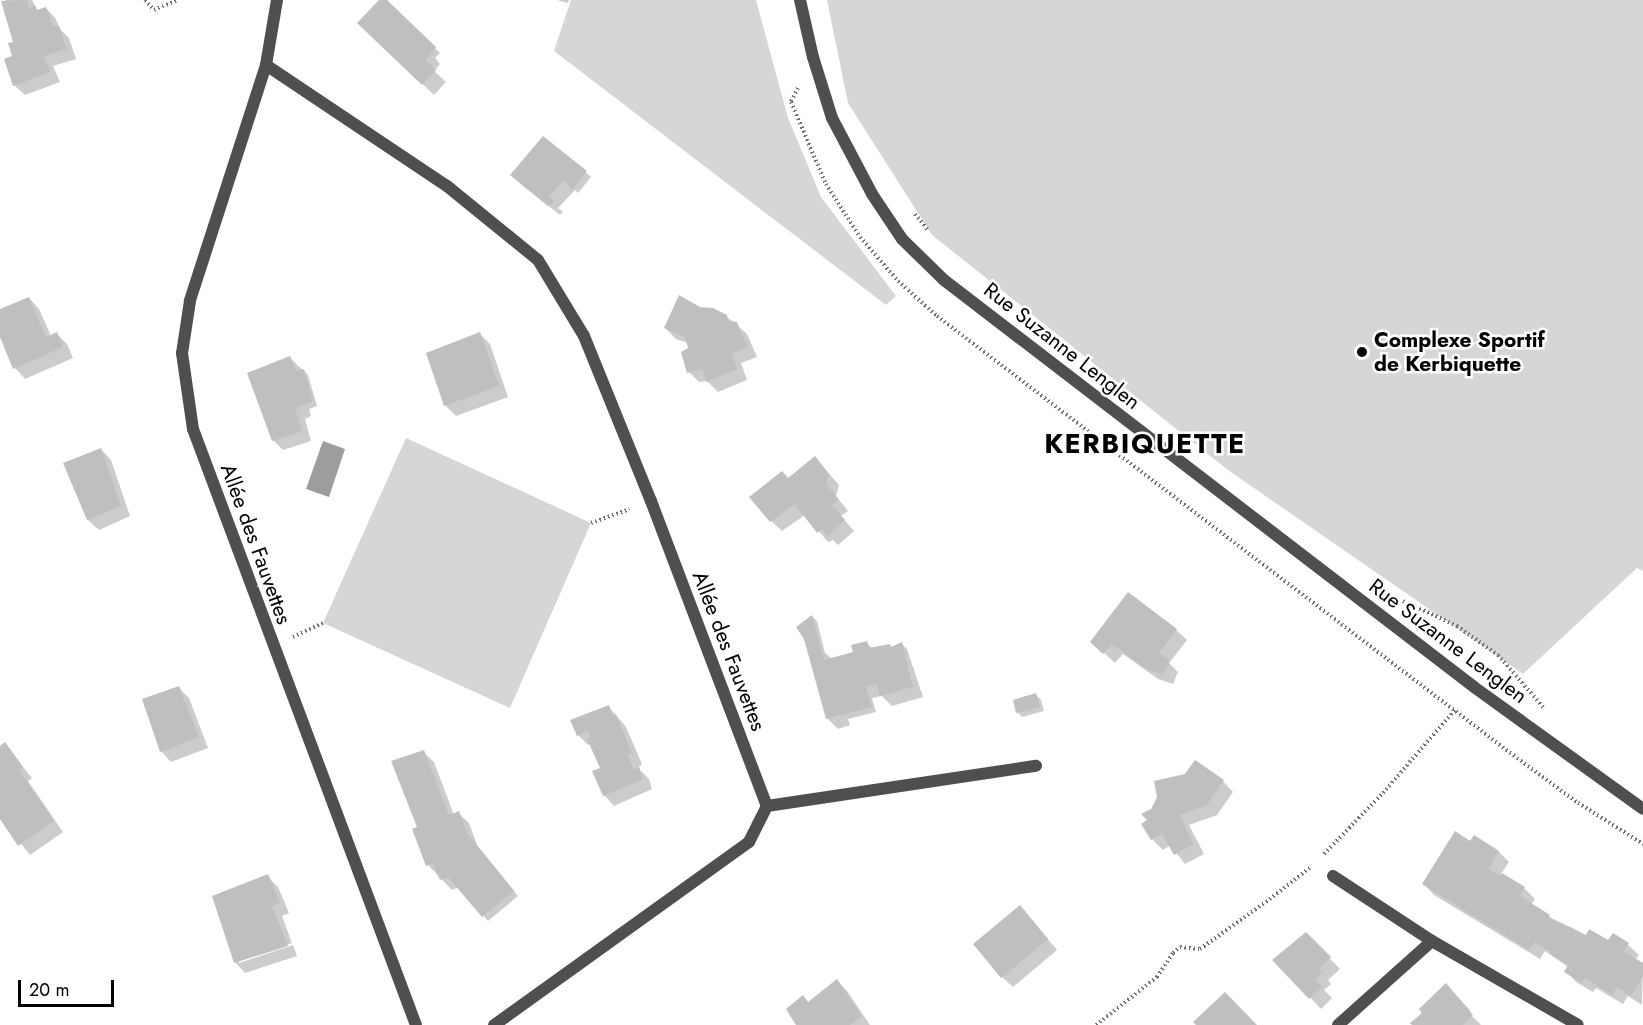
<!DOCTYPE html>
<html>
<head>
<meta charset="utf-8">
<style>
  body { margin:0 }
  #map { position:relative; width:1643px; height:1025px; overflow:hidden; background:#fff; font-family:Jost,sans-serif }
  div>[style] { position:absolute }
  .green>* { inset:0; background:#d6d6d6 }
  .water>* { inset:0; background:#9d9d9d }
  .shadow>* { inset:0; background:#0003 }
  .building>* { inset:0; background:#bfbfbf }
  .path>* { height:4px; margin-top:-2px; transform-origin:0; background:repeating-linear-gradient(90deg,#717171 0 1.5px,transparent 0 4.5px) }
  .street>* { height:12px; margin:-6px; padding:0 6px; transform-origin:6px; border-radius:6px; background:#4f4f4f }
  .dots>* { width:16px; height:16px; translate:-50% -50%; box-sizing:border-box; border:3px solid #fff; border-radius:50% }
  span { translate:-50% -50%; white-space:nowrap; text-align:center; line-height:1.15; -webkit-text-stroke:5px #fff; paint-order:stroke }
  .poi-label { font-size:21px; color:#000; font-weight:700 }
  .left { translate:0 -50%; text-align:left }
  .street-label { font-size:21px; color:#000 }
  .district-label { font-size:27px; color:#000; font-weight:700; letter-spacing:1.5px }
  .scale { position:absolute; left:18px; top:980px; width:96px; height:27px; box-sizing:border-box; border:3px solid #000; border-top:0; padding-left:8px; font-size:18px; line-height:21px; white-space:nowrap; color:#000; -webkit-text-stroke:4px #fff; paint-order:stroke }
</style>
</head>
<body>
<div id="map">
  <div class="green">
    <i style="clip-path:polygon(571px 0,756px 0,788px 118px,821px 197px,896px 296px,886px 305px,554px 51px)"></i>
    <i style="clip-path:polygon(827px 0,1643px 0,1643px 571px,1637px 568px,1523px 674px,1228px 470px,932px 235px,848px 103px)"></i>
    <i style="clip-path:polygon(406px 438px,591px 523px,510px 708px,323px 623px)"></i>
  </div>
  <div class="water">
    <i style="clip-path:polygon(323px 441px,345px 449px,329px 497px,306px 489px)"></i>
  </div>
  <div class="shadow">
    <i style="clip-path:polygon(6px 0,32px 0,38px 11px,46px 8px,56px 19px,60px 29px,69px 38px,76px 59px,53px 66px,60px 82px,25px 95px,14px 85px,15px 42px,3px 2px)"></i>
    <i style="clip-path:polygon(382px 0,385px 0,440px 53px,435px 58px,440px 64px,434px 71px,446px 82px,434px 95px,360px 23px)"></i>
    <i style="clip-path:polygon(557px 0,569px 0,568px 3px)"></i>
    <i style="clip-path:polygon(578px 165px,591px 177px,578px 193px,575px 190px,558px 208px,563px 212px,560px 215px,522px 185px)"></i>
    <i style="clip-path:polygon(29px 298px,39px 309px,51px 336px,57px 334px,67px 344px,73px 358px,25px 379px,15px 368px,0 333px,0 310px)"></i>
    <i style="clip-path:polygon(700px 308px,726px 316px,747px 334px,757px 357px,741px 363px,747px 380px,718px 392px,707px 381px,699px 382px,689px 372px,688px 343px,676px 339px,665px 328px)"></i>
    <i style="clip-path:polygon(480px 334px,490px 344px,508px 397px,456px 416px,446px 406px,428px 354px)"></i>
    <i style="clip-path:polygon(290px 358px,308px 375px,317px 406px,309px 409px,311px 416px,305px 419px,311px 441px,283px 450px,273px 440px)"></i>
    <i style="clip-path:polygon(101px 449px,111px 460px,130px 516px,99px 530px,88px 520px,65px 463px)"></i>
    <i style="clip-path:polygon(815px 458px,839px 485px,836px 496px,848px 511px,841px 516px,854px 531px,838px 545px,833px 540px,828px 542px,805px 515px,782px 531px,771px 521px,789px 479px)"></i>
    <i style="clip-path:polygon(812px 616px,817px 621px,825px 653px,831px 658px,855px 654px,866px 642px,873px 649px,892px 648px,902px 644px,907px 649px,923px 697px,892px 706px,882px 696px,872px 698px,876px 712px,848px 719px,850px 725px,838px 729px,827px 718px,809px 649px,798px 628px)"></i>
    <i style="clip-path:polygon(1176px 630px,1187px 640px,1169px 663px,1178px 672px,1173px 684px,1158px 679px,1123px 654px,1115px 663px,1092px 642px)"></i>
    <i style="clip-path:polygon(179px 688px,189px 698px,208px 748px,171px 762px,161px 751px)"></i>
    <i style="clip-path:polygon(1036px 695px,1041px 700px,1044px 711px,1022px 717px,1017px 712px)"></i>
    <i style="clip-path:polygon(609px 707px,626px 727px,642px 764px,638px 768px,649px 779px,652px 789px,614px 806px,604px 795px,602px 769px,591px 744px,588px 745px,578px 735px)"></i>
    <i style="clip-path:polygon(5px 744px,32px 778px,28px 781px,63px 832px,30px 855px,0 817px,0 748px)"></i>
    <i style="clip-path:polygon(423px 752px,434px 762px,454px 815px,458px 813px,469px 823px,477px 845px,518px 896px,488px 921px,459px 887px,452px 890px,428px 865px,419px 828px)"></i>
    <i style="clip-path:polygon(1223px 781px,1233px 792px,1217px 815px,1189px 825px,1204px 854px,1185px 864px,1170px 845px,1163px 850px,1152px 839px,1143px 824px)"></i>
    <i style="clip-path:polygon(1474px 837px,1499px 852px,1509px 862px,1501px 874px,1524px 888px,1535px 899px,1531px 905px,1567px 929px,1569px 926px,1586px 937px,1628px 945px,1639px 955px,1635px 960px,1643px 965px,1642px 1005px,1628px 996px,1623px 1004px,1596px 988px,1593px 992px,1576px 982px,1566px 971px,1568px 967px,1545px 951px,1540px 959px,1434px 895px,1424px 884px)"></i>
    <i style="clip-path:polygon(267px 876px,278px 887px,289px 913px,282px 916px,292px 943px,239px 960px,239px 963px,293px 945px,297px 956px,245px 973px,235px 962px)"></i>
    <i style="clip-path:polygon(1030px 918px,1057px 950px,1013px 987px,1002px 977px)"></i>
    <i style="clip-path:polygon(1306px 934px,1340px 969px,1328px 980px,1331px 984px,1324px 990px,1332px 998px,1321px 1009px,1274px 960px)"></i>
    <i style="clip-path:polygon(837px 981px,847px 991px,870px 1025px,798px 1025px,803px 997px,809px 1003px)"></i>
    <i style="clip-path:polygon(1446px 985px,1470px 1010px,1468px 1012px,1481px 1025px,1414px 1025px)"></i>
  </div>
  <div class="building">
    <i style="clip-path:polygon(27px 0,29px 8px,35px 6px,37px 10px,46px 7px,53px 26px,59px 26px,67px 49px,44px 56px,50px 72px,13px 86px,4px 59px,12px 56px,8px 43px,13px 42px,1px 1px)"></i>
    <i style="clip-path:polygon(379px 0,387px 0,436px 47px,425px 60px,436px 70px,422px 85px,357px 23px)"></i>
    <i style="clip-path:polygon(543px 136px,587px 171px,572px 190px,564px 180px,549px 197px,554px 201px,548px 206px,510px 175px)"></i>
    <i style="clip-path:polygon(679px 295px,700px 307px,713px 308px,727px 315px,728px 321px,737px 322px,747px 347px,732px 353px,737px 369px,706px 382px,702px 369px,687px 373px,681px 352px,688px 348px,685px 337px,664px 328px)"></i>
    <i style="clip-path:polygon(29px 297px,46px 337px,57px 332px,63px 347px,13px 369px,0 337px,0 309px)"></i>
    <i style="clip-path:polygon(480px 332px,499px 386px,444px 406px,426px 353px)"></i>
    <i style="clip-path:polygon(290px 356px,297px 371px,304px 369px,313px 401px,295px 408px,302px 431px,272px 441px,247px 373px)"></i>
    <i style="clip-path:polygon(101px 448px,121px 506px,87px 520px,63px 463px)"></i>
    <i style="clip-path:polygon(815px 456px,829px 474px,826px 484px,839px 500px,832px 505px,845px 520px,827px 536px,823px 529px,817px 533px,795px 504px,770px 522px,749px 497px,782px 471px,788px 478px)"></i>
    <i style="clip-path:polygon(1128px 592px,1177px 629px,1159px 653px,1168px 660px,1169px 665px,1162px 674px,1146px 669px,1112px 644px,1103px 654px,1090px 642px)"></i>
    <i style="clip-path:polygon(812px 615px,824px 660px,853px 652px,851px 645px,867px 641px,869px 648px,890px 644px,891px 647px,902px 642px,913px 687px,880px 696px,877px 684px,866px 687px,872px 707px,826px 719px,804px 639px,796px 627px)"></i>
    <i style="clip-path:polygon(179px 686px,199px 737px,160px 752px,142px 699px)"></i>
    <i style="clip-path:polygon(1036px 693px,1040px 707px,1016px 713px,1013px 700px)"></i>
    <i style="clip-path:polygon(609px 705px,613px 717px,616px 714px,632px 753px,628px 755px,633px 769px,639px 767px,643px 779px,603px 796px,592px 771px,600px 768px,587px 739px,591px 737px,588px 731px,577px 736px,570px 720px)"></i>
    <i style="clip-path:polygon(5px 742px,23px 767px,19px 770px,54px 821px,18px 846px,0 819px,0 746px)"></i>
    <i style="clip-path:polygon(424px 750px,449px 815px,459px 811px,467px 833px,514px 891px,482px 917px,448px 877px,440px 880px,433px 863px,426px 866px,412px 829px,417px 827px,391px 761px)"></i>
    <i style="clip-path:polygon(1195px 760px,1224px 780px,1207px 805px,1180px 815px,1194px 844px,1174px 855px,1162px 834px,1151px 840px,1141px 824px,1147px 820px,1141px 814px,1151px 809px,1157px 797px,1154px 781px,1185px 774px)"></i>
    <i style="clip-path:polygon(1455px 831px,1470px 841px,1474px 835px,1499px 851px,1488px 869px,1501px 876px,1502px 873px,1525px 887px,1520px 896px,1550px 915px,1549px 917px,1586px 935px,1589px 929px,1608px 940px,1613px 933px,1629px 943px,1624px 952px,1643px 963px,1643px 976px,1631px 996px,1617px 987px,1612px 995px,1585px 978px,1582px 983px,1564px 972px,1568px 965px,1550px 954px,1551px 952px,1534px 942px,1529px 950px,1422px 884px)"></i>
    <i style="clip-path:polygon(268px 874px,280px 903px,272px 906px,288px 946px,234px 963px,212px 896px)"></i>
    <i style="clip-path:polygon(1020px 905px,1048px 939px,1001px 978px,973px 944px)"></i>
    <i style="clip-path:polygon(1306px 932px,1331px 957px,1319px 969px,1322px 972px,1315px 979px,1322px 987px,1309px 999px,1272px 960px)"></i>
    <i style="clip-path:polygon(837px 979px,862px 1016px,850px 1025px,796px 1025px,786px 1009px,803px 995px,808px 1002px)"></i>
    <i style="clip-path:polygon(1446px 983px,1473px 1015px,1463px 1025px,1412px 1025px,1410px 1023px,1422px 1013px,1419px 1009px)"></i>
    <i style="clip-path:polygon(1225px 992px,1257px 1025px,1196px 1025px,1193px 1022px)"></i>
  </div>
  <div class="path">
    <i style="left:145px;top:0;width:13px;rotate:48deg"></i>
    <i style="left:154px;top:10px;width:26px;rotate:-23deg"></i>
    <i style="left:798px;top:88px;width:16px;rotate:117deg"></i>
    <i style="left:791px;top:102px;width:89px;rotate:66.9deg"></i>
    <i style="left:826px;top:184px;width:63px;rotate:57.3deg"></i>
    <i style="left:860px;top:237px;width:58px;rotate:49.2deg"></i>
    <i style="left:898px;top:281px;width:52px;rotate:41.9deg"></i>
    <i style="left:937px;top:316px;width:729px;rotate:37.31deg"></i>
    <i style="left:1517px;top:758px;width:76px;rotate:36.4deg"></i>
    <i style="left:1578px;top:803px;width:77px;rotate:32.2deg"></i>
    <i style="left:915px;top:214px;width:22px;rotate:51deg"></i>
    <i style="left:591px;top:523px;width:41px;rotate:-19.7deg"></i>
    <i style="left:1403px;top:601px;width:60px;rotate:24.8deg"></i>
    <i style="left:1457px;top:626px;width:50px;rotate:35.3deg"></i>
    <i style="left:1498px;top:655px;width:69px;rotate:49.1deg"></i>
    <i style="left:293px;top:637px;width:33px;rotate:-25deg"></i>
    <i style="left:1324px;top:854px;width:85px;rotate:-46deg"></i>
    <i style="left:1383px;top:793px;width:110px;rotate:-49.1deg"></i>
    <i style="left:1096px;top:1025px;width:78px;rotate:-38.2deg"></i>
    <i style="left:1157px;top:977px;width:29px;rotate:-56deg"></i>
    <i style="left:1173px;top:953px;width:9px;rotate:-41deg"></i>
    <i style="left:1180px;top:947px;width:20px;rotate:6deg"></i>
    <i style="left:1200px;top:949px;width:81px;rotate:-35.5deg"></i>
    <i style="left:1266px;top:902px;width:58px;rotate:-38deg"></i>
  </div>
  <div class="street">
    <i style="left:277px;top:0;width:66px;rotate:99.6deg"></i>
    <i style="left:266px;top:65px;width:248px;rotate:107.9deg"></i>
    <i style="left:190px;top:301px;width:53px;rotate:98.7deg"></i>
    <i style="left:182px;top:353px;width:77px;rotate:81.8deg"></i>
    <i style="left:193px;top:429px;width:636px;rotate:69.49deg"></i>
    <i style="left:800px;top:0;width:58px;rotate:77.2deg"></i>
    <i style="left:813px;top:57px;width:64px;rotate:72.7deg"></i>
    <i style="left:832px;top:118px;width:86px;rotate:62.2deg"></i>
    <i style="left:872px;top:194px;width:54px;rotate:56.3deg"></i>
    <i style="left:902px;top:239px;width:59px;rotate:44.3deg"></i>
    <i style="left:944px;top:280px;width:668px;rotate:37.52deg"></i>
    <i style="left:1474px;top:687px;width:208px;rotate:35.8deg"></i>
    <i style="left:266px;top:65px;width:218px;rotate:33.8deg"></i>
    <i style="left:447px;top:186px;width:117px;rotate:39.1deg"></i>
    <i style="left:538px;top:260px;width:89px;rotate:58.8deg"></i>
    <i style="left:584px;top:336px;width:178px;rotate:67.9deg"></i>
    <i style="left:651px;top:501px;width:326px;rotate:69.2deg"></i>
    <i style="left:767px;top:806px;width:40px;rotate:116.6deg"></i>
    <i style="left:749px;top:842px;width:314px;rotate:144.3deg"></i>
    <i style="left:767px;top:806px;width:272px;rotate:-8.5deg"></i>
    <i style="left:1333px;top:876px;width:118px;rotate:33.3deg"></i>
    <i style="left:1432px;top:941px;width:168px;rotate:29.9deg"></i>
    <i style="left:1338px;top:1025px;width:126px;rotate:-41.8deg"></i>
  </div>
  <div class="dots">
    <i style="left:1362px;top:352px;background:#000"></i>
  </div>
  <div class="poi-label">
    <span class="left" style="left:1374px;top:352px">Complexe Sportif<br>de Kerbiquette</span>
  </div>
  <div class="street-label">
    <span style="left:1062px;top:346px;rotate:38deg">Rue Suzanne Lenglen</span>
    <span style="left:256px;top:544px;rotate:70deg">Allée des Fauvettes</span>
    <span style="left:1448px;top:641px;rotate:37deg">Rue Suzanne Lenglen</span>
    <span style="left:729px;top:651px;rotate:69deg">Allée des Fauvettes</span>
  </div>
  <div class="district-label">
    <span style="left:1145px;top:444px">KERBIQUETTE</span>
  </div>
  <div class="scale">20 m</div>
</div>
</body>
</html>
